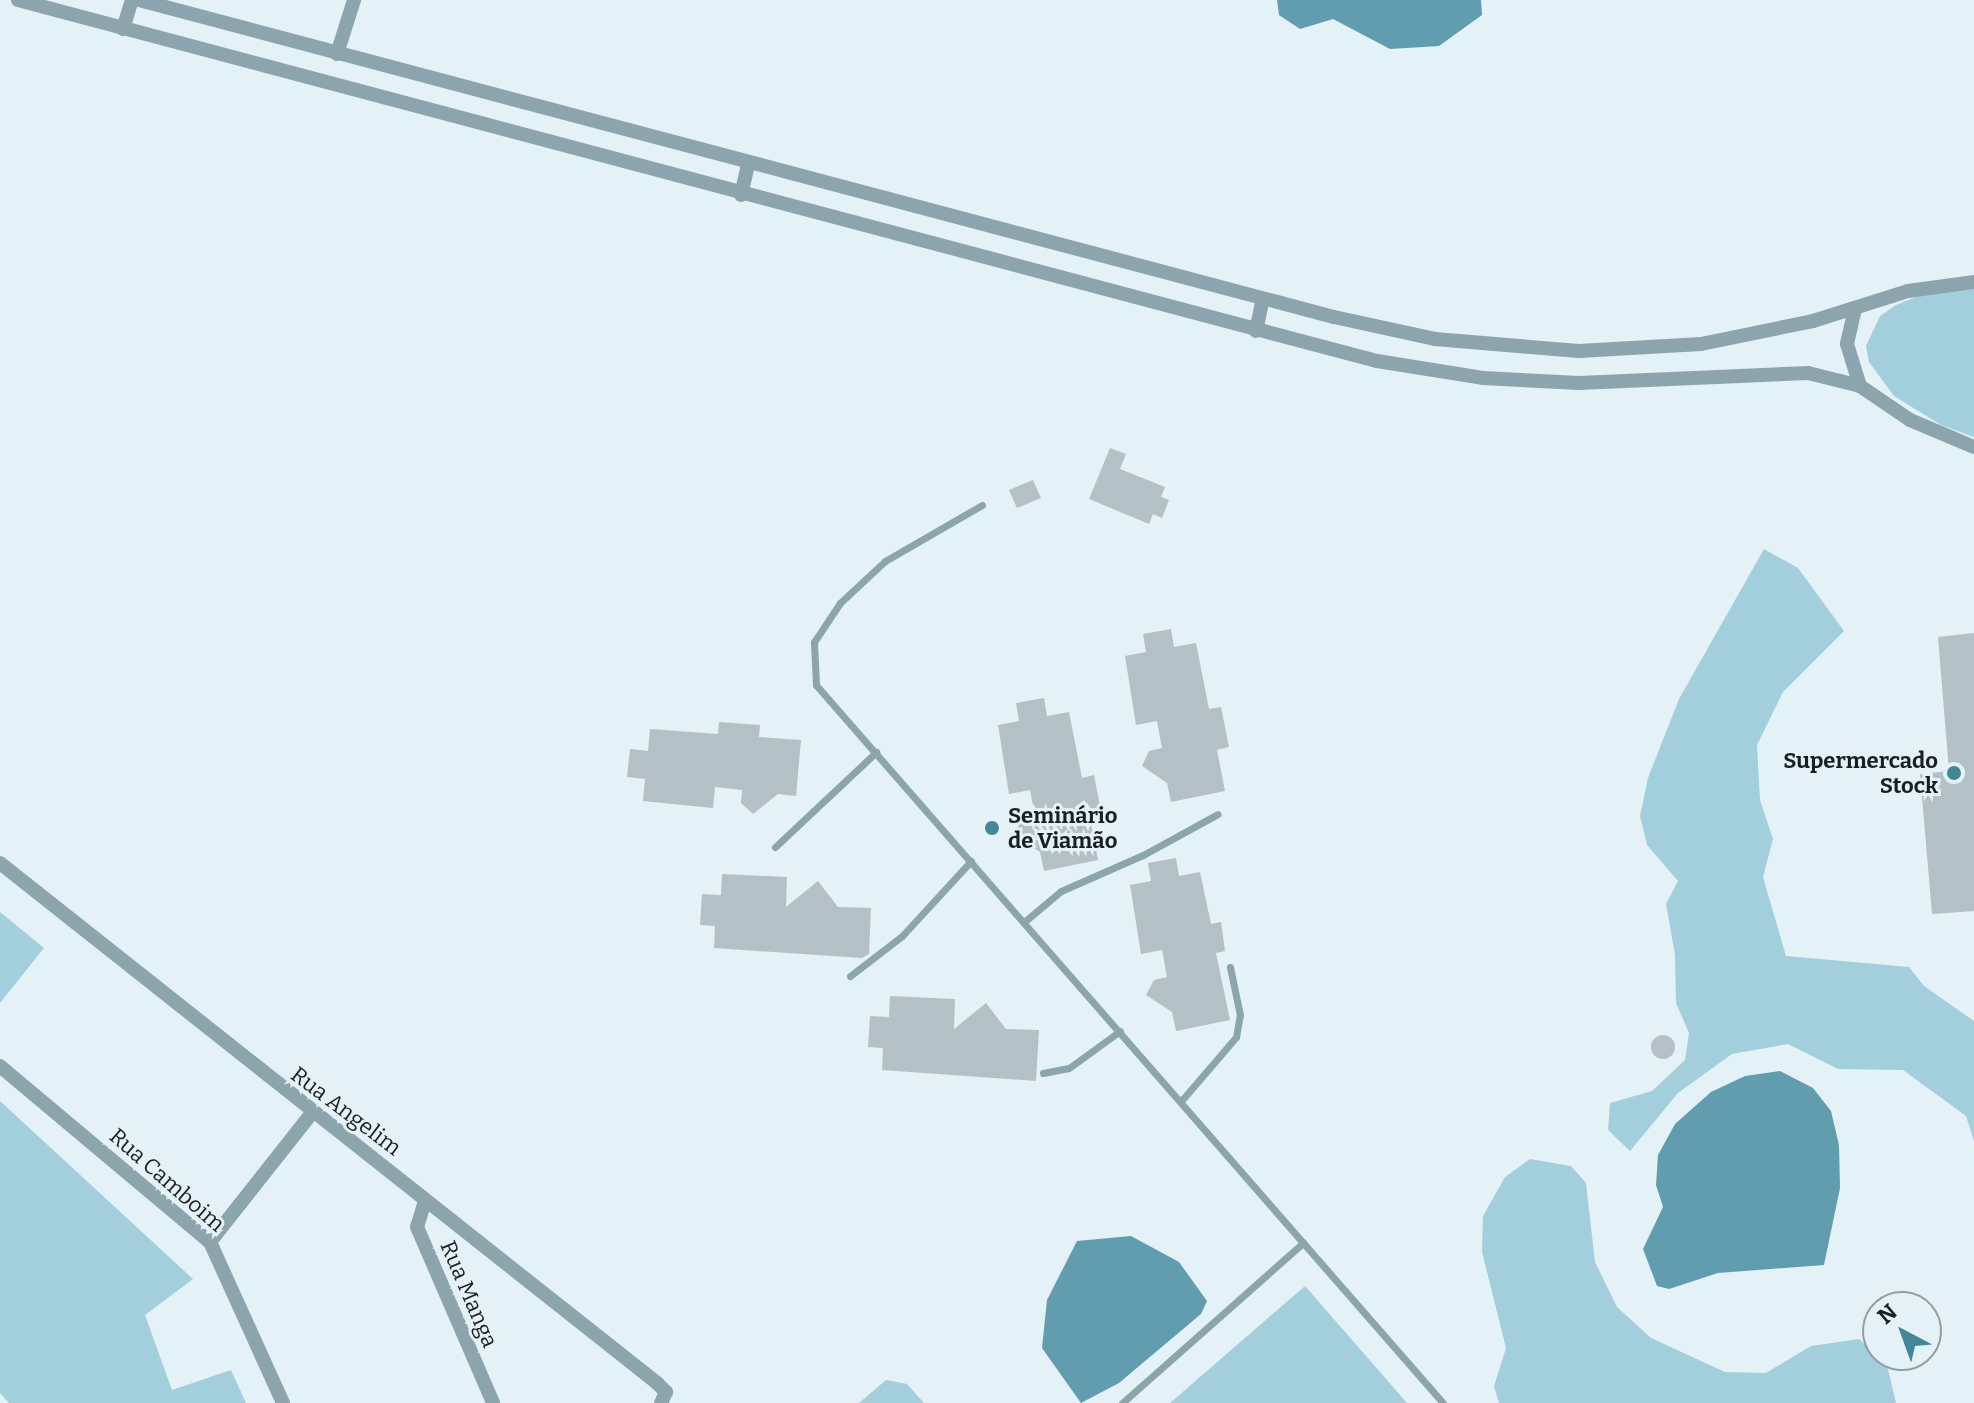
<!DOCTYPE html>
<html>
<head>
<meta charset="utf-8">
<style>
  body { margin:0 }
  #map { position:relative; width:1974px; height:1403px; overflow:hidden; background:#e4f1f6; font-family:Bitter,serif }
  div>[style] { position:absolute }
  .green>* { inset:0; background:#a3cfdc }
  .water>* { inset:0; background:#629daf }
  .building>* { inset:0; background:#b3c0c5 }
  .round { border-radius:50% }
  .service>* { height:7px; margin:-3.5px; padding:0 3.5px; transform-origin:3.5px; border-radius:3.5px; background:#8ca4ac }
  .minor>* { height:14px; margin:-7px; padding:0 7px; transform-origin:7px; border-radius:7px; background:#8ca4ac }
  .dots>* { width:22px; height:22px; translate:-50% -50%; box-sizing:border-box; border:4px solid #e4f1f6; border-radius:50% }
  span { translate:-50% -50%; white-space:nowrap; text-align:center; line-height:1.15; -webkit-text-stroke:6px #e4f1f6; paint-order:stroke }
  .poi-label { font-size:22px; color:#1a1f21; font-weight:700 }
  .right { translate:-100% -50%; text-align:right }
  .left { translate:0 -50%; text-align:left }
  .street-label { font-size:22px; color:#1a1f21 }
  .north { position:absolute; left:1862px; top:1291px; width:80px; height:80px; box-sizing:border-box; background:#e4f1f6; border:2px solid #939da1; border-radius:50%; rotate:319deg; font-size:22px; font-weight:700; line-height:32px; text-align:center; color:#1a1f21 }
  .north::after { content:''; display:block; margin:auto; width:28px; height:36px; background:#448597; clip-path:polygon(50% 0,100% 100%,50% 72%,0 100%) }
</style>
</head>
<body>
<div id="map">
  <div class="green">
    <i style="clip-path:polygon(1974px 288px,1974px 437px,1941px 425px,1894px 396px,1869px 362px,1866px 346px,1880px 316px,1896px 305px,1918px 296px)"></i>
    <i style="clip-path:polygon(1764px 549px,1798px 568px,1844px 631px,1783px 692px,1757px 745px,1760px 800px,1773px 839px,1763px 877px,1786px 956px,1909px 967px,1924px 986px,1974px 1021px,1974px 1141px,1966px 1116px,1903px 1070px,1838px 1069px,1788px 1044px,1732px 1054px,1678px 1093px,1630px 1151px,1608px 1130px,1610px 1103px,1652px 1091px,1685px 1060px,1689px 1033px,1676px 1003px,1675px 955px,1666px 904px,1678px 881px,1647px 845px,1640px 816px,1648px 778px,1679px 699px)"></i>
    <i style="clip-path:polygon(0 912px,44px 948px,0 1003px)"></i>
    <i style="clip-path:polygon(0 1101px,193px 1279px,145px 1315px,172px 1390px,231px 1370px,246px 1403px,9px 1403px,0 1393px)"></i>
    <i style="clip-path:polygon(1530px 1159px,1571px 1166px,1586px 1183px,1595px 1262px,1617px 1307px,1651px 1338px,1725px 1372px,1766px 1373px,1811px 1346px,1859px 1339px,1887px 1365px,1896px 1403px,1499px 1403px,1494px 1386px,1506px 1348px,1482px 1252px,1483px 1216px,1505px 1177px)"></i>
    <i style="clip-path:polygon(1305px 1286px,1407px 1403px,1170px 1403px)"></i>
    <i style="clip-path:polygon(886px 1380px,907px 1384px,924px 1403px,859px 1403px)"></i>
  </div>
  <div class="water">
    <i style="clip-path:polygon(1277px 0,1481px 0,1482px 15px,1439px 46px,1390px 49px,1333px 19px,1300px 29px,1279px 15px)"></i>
    <i style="clip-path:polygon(1780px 1071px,1813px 1088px,1831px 1111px,1839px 1145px,1840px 1188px,1824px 1265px,1718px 1273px,1669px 1289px,1657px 1286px,1643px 1249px,1663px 1207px,1656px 1185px,1658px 1155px,1675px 1124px,1711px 1092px,1745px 1076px)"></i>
    <i style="clip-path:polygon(1131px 1236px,1179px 1262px,1207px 1301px,1201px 1314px,1119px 1383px,1081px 1403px,1042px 1348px,1047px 1300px,1077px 1241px)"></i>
  </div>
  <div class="building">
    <i style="clip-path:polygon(1110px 448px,1126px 454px,1120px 469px,1165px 487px,1161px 497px,1169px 500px,1162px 518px,1153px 514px,1149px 524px,1089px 499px)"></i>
    <i style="clip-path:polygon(1033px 480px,1041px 498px,1017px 508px,1009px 490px)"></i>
    <i style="clip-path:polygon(1171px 629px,1174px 647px,1196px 643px,1209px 709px,1221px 707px,1229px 747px,1217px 750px,1225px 791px,1171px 802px,1167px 783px,1142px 766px,1149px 751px,1162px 748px,1157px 721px,1136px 725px,1125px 656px,1146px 652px,1143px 634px)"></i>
    <i style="clip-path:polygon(1974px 633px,1974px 911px,1932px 914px,1920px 774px,1949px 771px,1938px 637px)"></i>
    <i style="clip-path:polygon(1044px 698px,1047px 716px,1069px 712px,1082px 778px,1094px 775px,1102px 816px,1090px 818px,1098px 860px,1044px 871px,1040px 852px,1014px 834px,1022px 819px,1035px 817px,1030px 790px,1009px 794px,998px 725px,1019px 721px,1016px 703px)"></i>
    <i style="clip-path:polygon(719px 722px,760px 725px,759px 737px,801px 740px,796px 796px,778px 794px,753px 814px,741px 803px,742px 790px,715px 787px,713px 808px,643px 801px,645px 779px,627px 777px,630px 749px,648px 751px,650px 729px,718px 734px)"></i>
    <i style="clip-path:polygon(1176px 858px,1179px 876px,1200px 872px,1211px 924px,1221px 922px,1225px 951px,1216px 953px,1230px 1020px,1176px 1031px,1172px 1012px,1146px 995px,1154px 980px,1167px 977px,1162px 950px,1141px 954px,1130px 885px,1151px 881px,1148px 863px)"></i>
    <i style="clip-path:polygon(722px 874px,787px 877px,786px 907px,818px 881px,838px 907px,871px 908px,869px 954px,862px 958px,714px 948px,715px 926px,700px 925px,702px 894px,721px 895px)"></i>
    <i style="clip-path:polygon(890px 996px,955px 999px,954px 1029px,986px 1003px,1006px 1029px,1039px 1030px,1036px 1081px,882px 1070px,883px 1048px,868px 1047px,870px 1016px,889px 1017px)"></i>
    <i class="round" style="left:1651px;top:1035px;width:24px;height:24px"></i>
  </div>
  <div class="service">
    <i style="left:982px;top:505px;width:112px;rotate:150deg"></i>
    <i style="left:885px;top:561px;width:62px;rotate:137deg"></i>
    <i style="left:840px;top:603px;width:47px;rotate:123.7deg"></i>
    <i style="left:814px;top:642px;width:43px;rotate:87.3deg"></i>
    <i style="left:816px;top:685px;width:953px;rotate:48.87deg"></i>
    <i style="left:775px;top:847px;width:139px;rotate:-43.2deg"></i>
    <i style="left:1024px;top:922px;width:48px;rotate:-40deg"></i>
    <i style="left:1061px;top:891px;width:90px;rotate:-23.7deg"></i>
    <i style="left:1143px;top:855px;width:85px;rotate:-28.7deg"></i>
    <i style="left:850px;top:976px;width:66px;rotate:-37.6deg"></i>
    <i style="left:902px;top:936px;width:102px;rotate:-47.4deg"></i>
    <i style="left:1043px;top:1073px;width:26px;rotate:-11deg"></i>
    <i style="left:1069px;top:1068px;width:63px;rotate:-36deg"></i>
    <i style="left:1182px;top:1100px;width:83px;rotate:-49.4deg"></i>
    <i style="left:1236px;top:1037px;width:22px;rotate:-80deg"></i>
    <i style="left:1240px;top:1015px;width:49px;rotate:-101.8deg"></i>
    <i style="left:1122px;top:1403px;width:242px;rotate:-41.5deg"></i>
  </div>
  <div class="minor">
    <i style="left:18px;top:0;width:1406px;rotate:14.88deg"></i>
    <i style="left:1377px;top:361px;width:107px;rotate:9.1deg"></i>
    <i style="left:1483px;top:378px;width:96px;rotate:3deg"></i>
    <i style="left:1579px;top:383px;width:229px;rotate:-2.5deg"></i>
    <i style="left:1808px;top:373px;width:54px;rotate:14deg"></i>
    <i style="left:1860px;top:386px;width:60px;rotate:34.2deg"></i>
    <i style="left:1910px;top:420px;width:69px;rotate:22.9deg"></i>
    <i style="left:139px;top:0;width:1236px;rotate:14.86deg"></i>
    <i style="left:1334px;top:317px;width:103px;rotate:12.3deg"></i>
    <i style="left:1435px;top:339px;width:144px;rotate:4.8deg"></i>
    <i style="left:1579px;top:351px;width:122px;rotate:-3.3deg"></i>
    <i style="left:1701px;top:344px;width:114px;rotate:-11.6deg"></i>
    <i style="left:1813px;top:321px;width:100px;rotate:-17.5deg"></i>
    <i style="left:1908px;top:291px;width:67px;rotate:-7.8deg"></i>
    <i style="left:123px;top:29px;width:30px;rotate:-73deg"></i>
    <i style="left:337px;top:54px;width:57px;rotate:-72.5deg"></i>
    <i style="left:741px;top:195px;width:32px;rotate:-77deg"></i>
    <i style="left:1855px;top:309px;width:36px;rotate:103deg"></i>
    <i style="left:1847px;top:344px;width:44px;rotate:72.8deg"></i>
    <i style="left:1256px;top:331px;width:33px;rotate:-78deg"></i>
    <i style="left:0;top:863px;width:838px;rotate:38.36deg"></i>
    <i style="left:657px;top:1383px;width:13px;rotate:45deg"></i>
    <i style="left:666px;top:1392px;width:12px;rotate:114deg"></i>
    <i style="left:0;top:1066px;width:274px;rotate:40deg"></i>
    <i style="left:210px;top:1242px;width:177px;rotate:65.6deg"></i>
    <i style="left:425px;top:1201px;width:27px;rotate:107deg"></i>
    <i style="left:417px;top:1227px;width:192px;rotate:66.6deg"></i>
    <i style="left:210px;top:1242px;width:163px;rotate:-51.7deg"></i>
  </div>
  <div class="dots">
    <i style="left:1954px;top:773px;background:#448597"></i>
    <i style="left:992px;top:828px;background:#448597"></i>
  </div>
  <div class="poi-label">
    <span class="right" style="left:1938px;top:773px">Supermercado<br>Stock</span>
    <span class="left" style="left:1008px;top:828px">Seminário<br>de Viamão</span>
  </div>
  <div class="street-label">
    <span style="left:346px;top:1111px;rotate:37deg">Rua Angelim</span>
    <span style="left:167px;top:1180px;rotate:41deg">Rua Camboim</span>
    <span style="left:469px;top:1294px;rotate:67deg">Rua Manga</span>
  </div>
  <div class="north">N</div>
</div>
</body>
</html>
